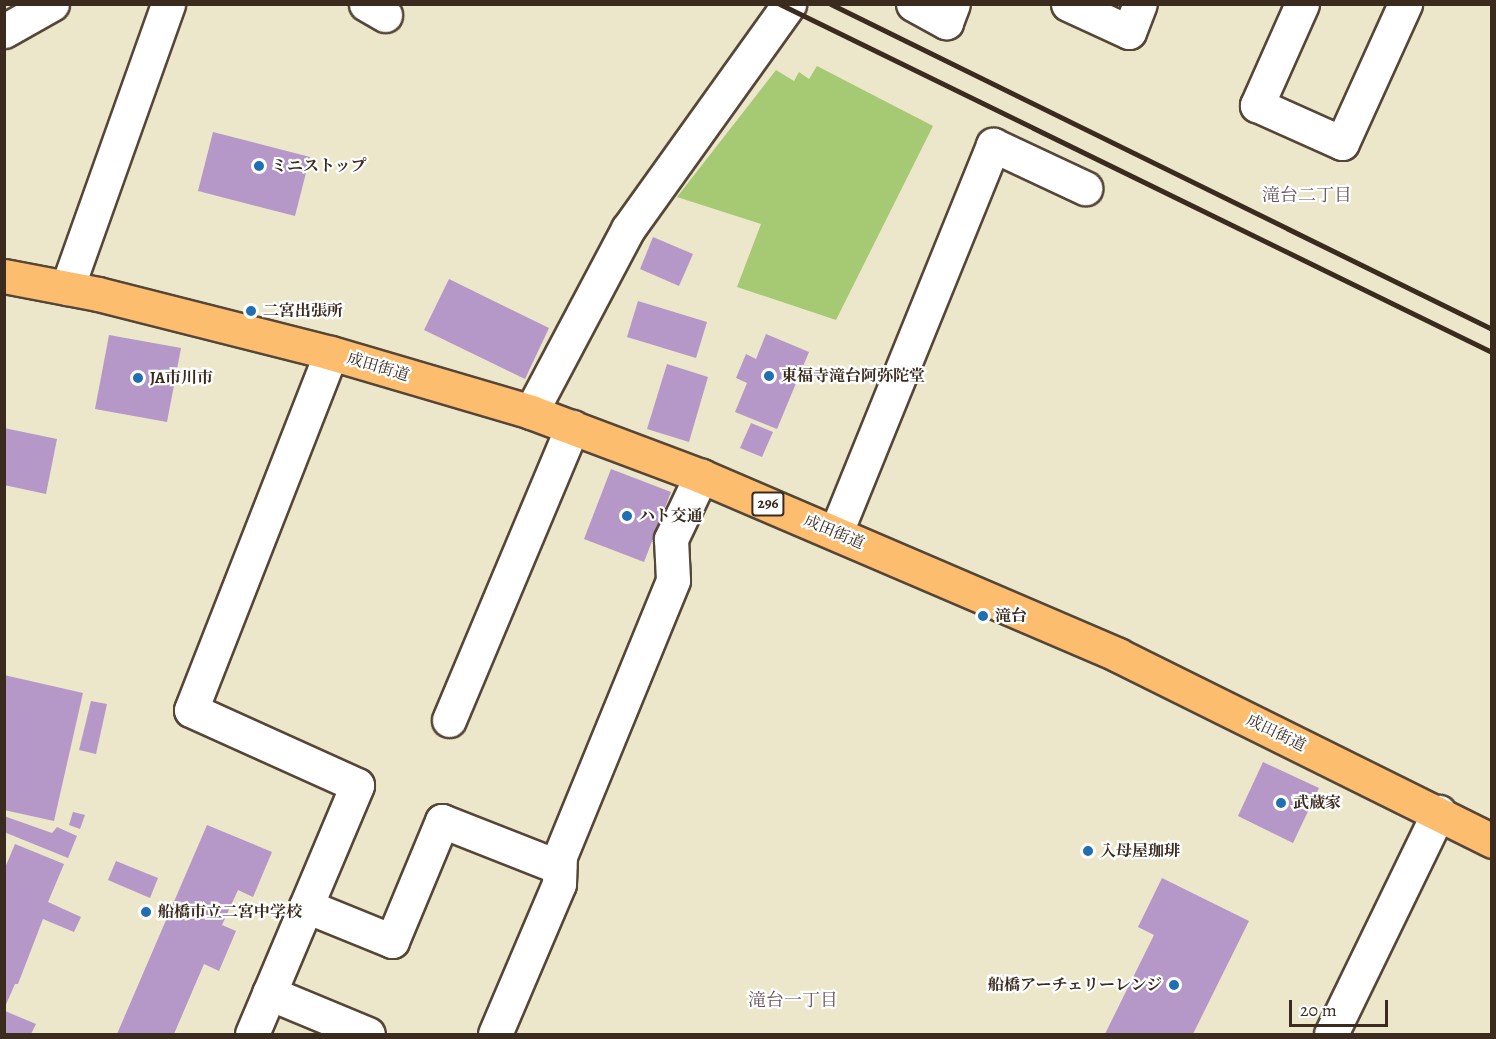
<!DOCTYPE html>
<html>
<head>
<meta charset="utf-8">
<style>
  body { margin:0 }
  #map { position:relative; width:1496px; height:1039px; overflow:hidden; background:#ece6ca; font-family:Alegreya,"Noto Serif JP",serif }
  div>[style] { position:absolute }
  .green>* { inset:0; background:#a6ca73 }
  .building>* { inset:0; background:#b598c8 }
  .roads { filter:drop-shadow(2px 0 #564638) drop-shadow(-2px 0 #564638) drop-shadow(0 2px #564638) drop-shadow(0 -2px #564638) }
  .minor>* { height:33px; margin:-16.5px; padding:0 16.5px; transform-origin:16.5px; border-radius:16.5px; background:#fff }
  .highway>* { height:33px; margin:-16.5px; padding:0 16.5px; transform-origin:16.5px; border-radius:16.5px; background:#fcbd6f }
  .rail>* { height:4.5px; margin:-2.25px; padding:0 2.25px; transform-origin:2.25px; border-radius:2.25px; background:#3b2a1e }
  .dots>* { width:16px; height:16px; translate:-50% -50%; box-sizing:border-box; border:3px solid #fff; border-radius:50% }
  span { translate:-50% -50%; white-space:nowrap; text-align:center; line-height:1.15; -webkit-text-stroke:4.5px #fff; paint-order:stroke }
  .shield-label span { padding:2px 4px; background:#fff; border:2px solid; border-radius:4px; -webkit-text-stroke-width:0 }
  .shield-label { font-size:15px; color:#3b2a1e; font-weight:700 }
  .poi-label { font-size:16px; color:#3b2a1e; font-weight:700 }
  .left { translate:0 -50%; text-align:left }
  .right { translate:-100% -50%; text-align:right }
  .street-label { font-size:16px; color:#3b2a1e }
  .neighbourhood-label { font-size:18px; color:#66505a }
  .frame { position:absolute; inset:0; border:6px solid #3b2a1e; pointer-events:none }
  .scale { position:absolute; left:1289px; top:1000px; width:99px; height:27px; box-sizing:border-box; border:3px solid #3b2a1e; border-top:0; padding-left:8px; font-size:18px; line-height:21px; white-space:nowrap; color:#3b2a1e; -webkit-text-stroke:4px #fff; paint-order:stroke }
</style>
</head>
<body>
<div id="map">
  <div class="green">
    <i style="clip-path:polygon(817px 66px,933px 126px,836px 320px,737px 287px,761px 224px,677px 197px,776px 70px,794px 81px,799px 72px,809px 79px)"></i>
  </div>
  <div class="building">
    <i style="clip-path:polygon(213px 132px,310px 157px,295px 216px,198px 191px)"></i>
    <i style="clip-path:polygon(653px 237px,693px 254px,679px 286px,640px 269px)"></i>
    <i style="clip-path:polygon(449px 279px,549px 328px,525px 379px,424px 330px)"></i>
    <i style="clip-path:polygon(638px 301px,707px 322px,696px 358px,627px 337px)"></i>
    <i style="clip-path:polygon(766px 334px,809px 352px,777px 429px,735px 412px,747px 383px,736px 378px,746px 354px,756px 359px)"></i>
    <i style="clip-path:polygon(109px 335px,181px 348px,167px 422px,95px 409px)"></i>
    <i style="clip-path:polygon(667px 364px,708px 377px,689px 442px,647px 429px)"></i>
    <i style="clip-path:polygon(751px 423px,773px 432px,762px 457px,740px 448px)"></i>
    <i style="clip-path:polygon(4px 428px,57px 439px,46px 494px,4px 485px)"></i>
    <i style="clip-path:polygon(611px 469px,671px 492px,644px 562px,584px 539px)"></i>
    <i style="clip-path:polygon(4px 675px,83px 693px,54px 821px,4px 810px)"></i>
    <i style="clip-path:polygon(91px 701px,107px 704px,96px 754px,79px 750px)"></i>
    <i style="clip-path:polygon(1263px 762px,1319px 788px,1293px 843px,1238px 816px)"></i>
    <i style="clip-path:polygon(73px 812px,85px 815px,80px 829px,69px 825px)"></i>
    <i style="clip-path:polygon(4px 816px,52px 833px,57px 827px,77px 836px,68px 858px,4px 832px)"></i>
    <i style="clip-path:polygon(207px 825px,272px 852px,253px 897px,238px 890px,222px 925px,236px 931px,219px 971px,204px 964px,174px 1034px,117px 1034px)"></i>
    <i style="clip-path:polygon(15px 844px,64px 864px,48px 902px,81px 917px,74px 932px,43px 919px,18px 984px,15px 984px,4px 1009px,4px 870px)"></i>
    <i style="clip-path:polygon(116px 861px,158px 878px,150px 898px,108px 880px)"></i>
    <i style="clip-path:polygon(1162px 878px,1249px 921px,1193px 1034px,1105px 1034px,1154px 935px,1138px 927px)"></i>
    <i style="clip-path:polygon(5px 1011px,36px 1024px,31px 1034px,5px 1034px)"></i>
  </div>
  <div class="roads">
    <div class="minor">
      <i style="left:366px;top:4px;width:22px;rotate:30deg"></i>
      <i style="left:913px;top:4px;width:38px;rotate:29deg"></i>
      <i style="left:946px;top:22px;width:19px;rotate:-69deg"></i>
      <i style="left:1068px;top:4px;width:67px;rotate:24.7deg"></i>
      <i style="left:1129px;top:32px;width:30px;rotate:-69deg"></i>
      <i style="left:1302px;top:4px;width:111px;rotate:114deg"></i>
      <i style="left:1257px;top:105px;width:93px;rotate:24.1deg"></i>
      <i style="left:1342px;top:143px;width:153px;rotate:-65.6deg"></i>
      <i style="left:4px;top:31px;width:55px;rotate:-29.4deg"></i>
      <i style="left:67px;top:288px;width:301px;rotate:-70.4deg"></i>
      <i style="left:531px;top:412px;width:207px;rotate:-62.1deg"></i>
      <i style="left:628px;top:229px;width:277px;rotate:-54.4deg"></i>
      <i style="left:836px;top:532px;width:418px;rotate:-67.9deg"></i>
      <i style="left:993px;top:145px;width:102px;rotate:25.1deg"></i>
      <i style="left:449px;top:720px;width:318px;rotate:-67.2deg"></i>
      <i style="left:306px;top:906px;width:93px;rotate:22.1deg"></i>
      <i style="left:392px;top:941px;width:130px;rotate:-67.4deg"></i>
      <i style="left:442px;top:821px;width:126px;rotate:21.5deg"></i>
      <i style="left:269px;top:993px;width:107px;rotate:22.5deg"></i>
      <i style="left:252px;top:1034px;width:270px;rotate:-67.1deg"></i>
      <i style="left:357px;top:785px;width:182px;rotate:-155.7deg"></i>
      <i style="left:191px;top:710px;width:383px;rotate:-68.6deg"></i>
      <i style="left:495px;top:1034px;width:163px;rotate:-66.9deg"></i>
      <i style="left:559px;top:884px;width:28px;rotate:-88deg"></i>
      <i style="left:560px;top:856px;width:298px;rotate:-67.7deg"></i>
      <i style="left:673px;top:580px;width:41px;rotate:-92.8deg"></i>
      <i style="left:671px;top:539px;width:70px;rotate:-64.5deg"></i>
      <i style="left:1331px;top:1034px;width:247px;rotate:-64.1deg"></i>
    </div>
    <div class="highway">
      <i style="left:4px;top:276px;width:96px;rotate:10.8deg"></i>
      <i style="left:98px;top:294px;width:240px;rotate:14.2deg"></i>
      <i style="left:331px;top:353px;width:209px;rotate:16.4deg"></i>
      <i style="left:531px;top:412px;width:182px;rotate:20.6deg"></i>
      <i style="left:701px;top:476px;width:454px;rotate:23.2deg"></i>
      <i style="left:1118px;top:655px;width:418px;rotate:26.4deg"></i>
    </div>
  </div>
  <div class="rail">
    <i style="left:780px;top:4px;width:792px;rotate:26.05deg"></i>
    <i style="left:831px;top:4px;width:737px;rotate:26.18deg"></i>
  </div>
  <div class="dots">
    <i style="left:259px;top:166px;background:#1f6fb2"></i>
    <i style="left:251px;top:311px;background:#1f6fb2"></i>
    <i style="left:769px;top:376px;background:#1f6fb2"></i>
    <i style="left:138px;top:378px;background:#1f6fb2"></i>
    <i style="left:627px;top:516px;background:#1f6fb2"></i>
    <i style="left:983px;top:616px;background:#1f6fb2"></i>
    <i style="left:1281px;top:803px;background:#1f6fb2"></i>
    <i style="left:1088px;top:851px;background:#1f6fb2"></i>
    <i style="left:146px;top:912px;background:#1f6fb2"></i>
    <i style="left:1174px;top:985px;background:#1f6fb2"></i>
  </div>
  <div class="shield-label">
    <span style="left:768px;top:504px">296</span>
  </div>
  <div class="poi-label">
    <span class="left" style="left:271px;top:166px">ミニストップ</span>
    <span class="left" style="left:263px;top:311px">二宮出張所</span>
    <span class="left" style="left:781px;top:376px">東福寺滝台阿弥陀堂</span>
    <span class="left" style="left:150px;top:378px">JA市川市</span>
    <span class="left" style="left:639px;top:516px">ハト交通</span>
    <span class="left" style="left:995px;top:616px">滝台</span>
    <span class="left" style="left:1293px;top:803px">武蔵家</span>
    <span class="left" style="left:1100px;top:851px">入母屋珈琲</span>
    <span class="left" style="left:158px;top:912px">船橋市立二宮中学校</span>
    <span class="right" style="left:1162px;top:985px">船橋アーチェリーレンジ</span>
  </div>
  <div class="street-label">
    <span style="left:378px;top:367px;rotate:17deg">成田街道</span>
    <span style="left:834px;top:532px;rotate:23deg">成田街道</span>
    <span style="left:1276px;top:733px;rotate:26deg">成田街道</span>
  </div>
  <div class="neighbourhood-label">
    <span style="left:1307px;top:195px">滝台二丁目</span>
    <span style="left:793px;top:1000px">滝台一丁目</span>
  </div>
  <div class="frame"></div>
  <div class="scale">20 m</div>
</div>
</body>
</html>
